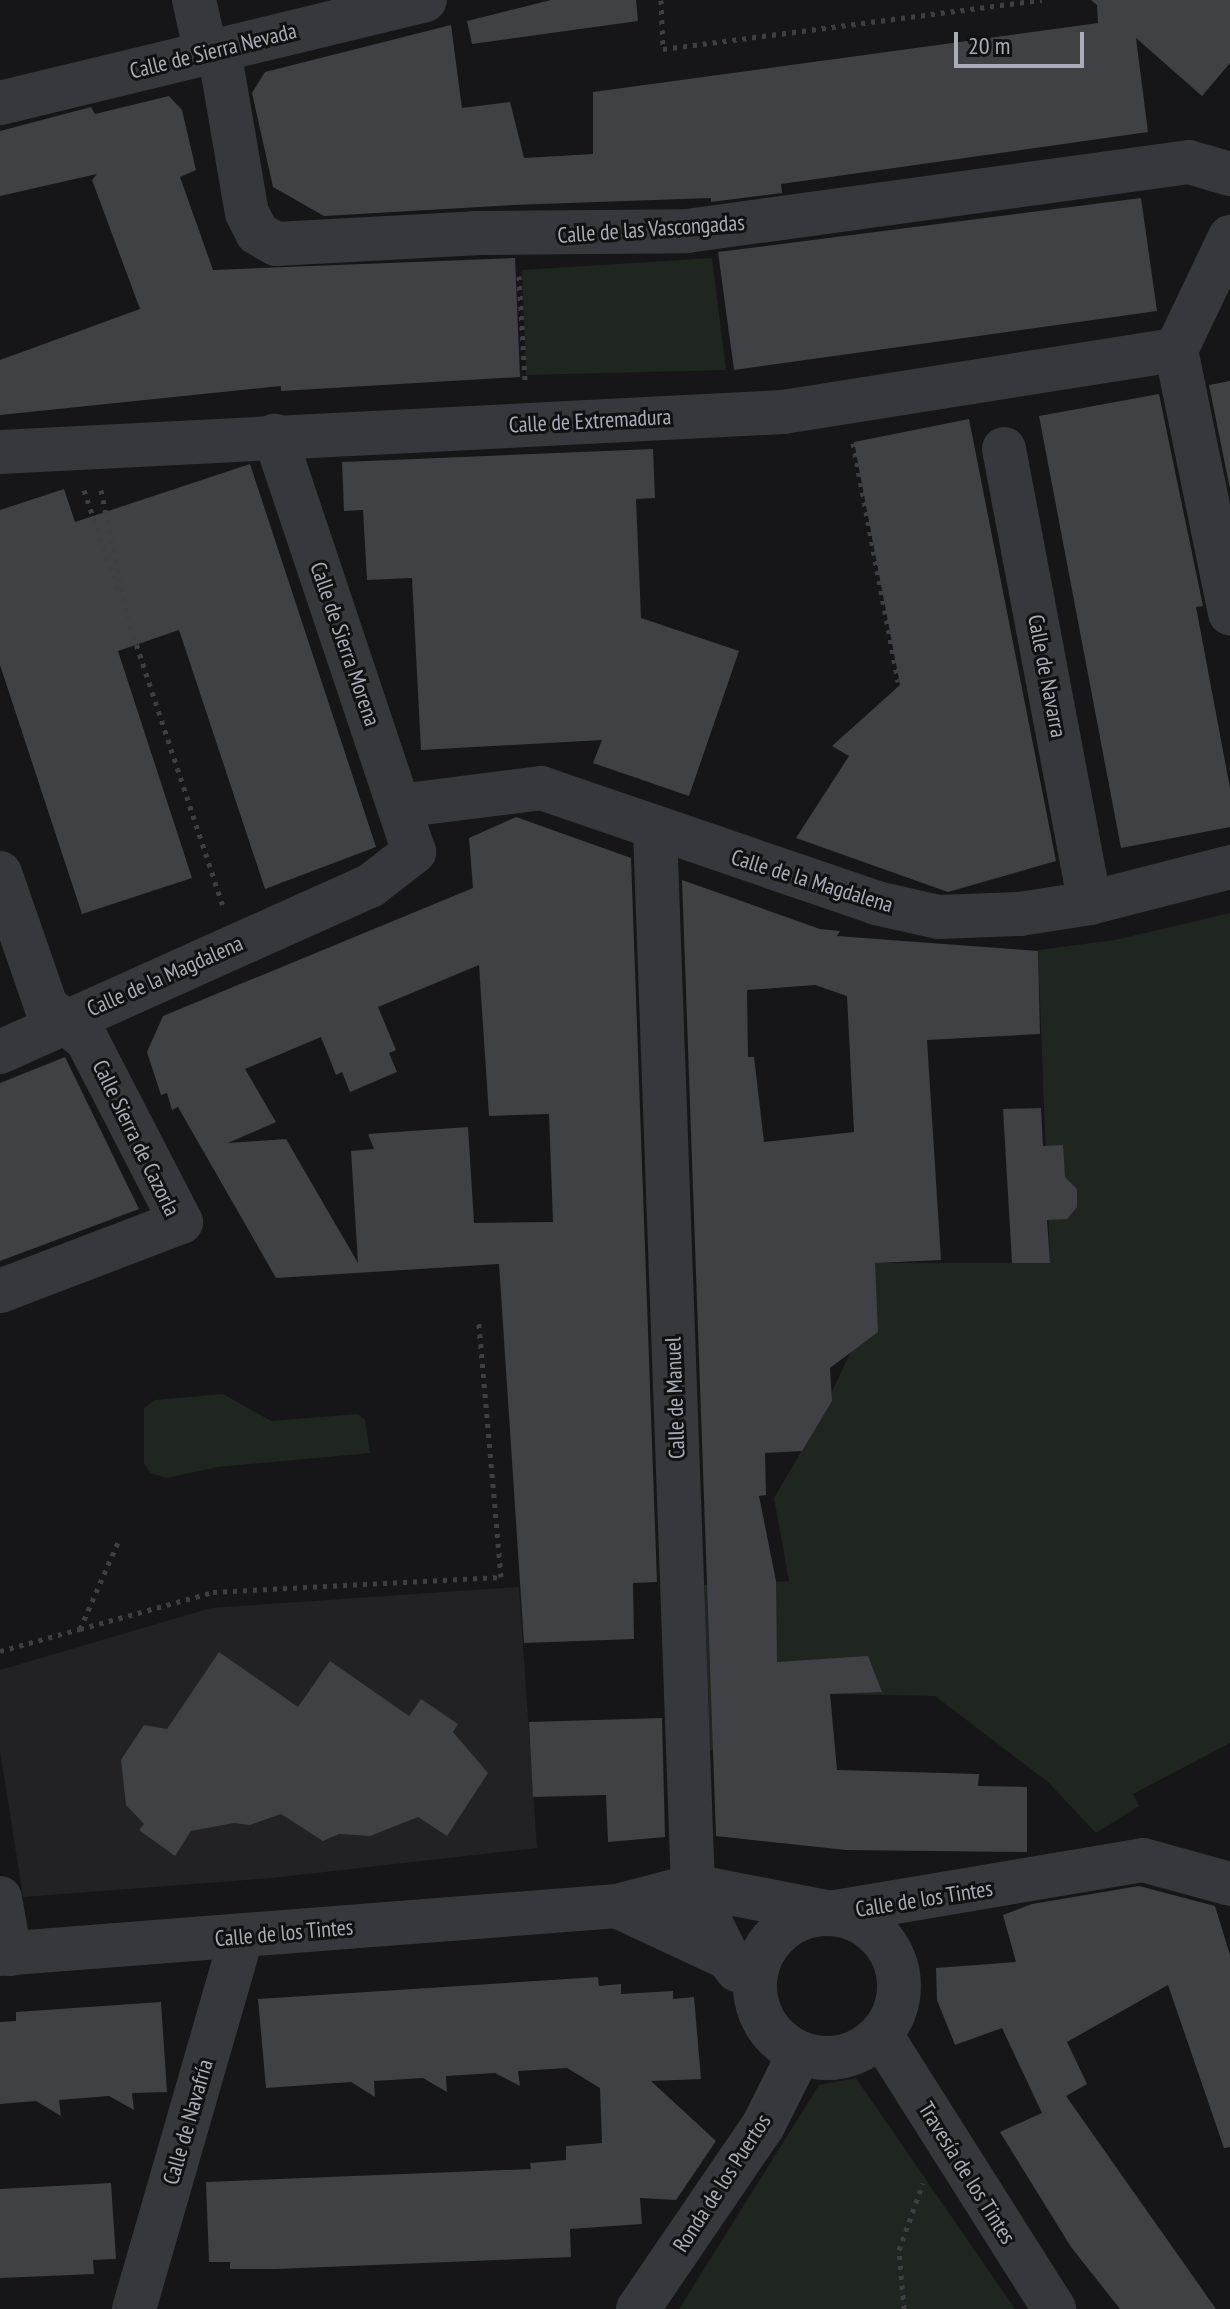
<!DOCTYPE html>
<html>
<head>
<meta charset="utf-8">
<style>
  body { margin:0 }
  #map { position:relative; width:1230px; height:2309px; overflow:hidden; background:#161618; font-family:"PT Sans Narrow",sans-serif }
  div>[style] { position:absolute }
  .built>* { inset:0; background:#222225 }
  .green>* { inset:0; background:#1e261f }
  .building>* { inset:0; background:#404145 }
  .path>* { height:5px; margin-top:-2.5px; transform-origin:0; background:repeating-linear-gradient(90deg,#3d3f44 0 4px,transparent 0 10px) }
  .minor>* { height:44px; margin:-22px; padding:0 22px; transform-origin:22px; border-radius:22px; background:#37383d }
  .minor>.ring { margin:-22px; padding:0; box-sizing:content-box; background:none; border:44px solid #37383d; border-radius:50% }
  span { translate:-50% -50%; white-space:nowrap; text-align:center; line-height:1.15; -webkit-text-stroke:6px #111113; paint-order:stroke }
  .street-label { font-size:22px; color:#a8adb8 }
  .scale { position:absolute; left:954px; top:32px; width:130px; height:36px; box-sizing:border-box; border:4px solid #a8adb8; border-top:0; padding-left:10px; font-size:24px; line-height:28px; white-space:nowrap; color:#a8adb8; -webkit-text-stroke:6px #111113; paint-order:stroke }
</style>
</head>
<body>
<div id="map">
  <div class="built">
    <i style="clip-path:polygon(519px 1587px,537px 1848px,272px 1878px,23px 1897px,0 1751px,0 1670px,211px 1608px)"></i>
  </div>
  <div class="green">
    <i style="clip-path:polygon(712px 258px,726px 370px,526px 375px,522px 270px)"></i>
    <i style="clip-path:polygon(1230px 913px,1230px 1743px,1133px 1794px,1139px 1806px,1096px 1833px,1048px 1782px,935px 1696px,830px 1694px,834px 1749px,709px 1751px,703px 1585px,789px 1581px,774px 1498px,815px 1428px,851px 1351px,875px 1263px,1050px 1263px,1038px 950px,1115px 940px)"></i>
    <i style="clip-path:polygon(223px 1394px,271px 1421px,358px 1414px,365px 1420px,370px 1453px,218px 1467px,166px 1478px,151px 1473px,144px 1463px,144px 1408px,155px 1400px)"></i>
    <i style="clip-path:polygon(856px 2078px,1015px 2309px,679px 2309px,819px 2085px)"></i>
  </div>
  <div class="building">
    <i style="clip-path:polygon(551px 0,636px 0,638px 21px,472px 44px,467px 21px)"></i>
    <i style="clip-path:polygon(1091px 0,1230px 0,1230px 63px,1202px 96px,1136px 38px,1148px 132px,781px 184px,782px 193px,711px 202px,711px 198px,513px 205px,324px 216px,273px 187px,252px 93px,265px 72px,451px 25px,462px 108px,510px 102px,524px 158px,593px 154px,593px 92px,1098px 23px,1097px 5px)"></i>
    <i style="clip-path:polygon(169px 96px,182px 110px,196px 170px,180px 177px,213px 270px,515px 258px,520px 377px,281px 391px,281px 386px,0 415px,0 360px,140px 309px,92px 180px,97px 174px,0 196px,0 131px,91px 107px,95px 114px)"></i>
    <i style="clip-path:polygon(1141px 198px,1157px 311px,734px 370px,718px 252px)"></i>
    <i style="clip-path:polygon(1230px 381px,1230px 489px,1209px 385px)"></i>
    <i style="clip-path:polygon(1159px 394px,1203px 606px,1196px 607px,1230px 788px,1230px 827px,1121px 848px,1039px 416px)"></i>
    <i style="clip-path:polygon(969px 419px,1056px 861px,948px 892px,796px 838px,849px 756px,832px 746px,900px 685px,854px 442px)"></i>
    <i style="clip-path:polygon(653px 449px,655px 498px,636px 499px,641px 618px,739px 651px,689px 796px,593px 763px,602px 740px,421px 750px,412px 578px,367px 580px,363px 510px,344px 511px,342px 462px)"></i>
    <i style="clip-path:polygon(250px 464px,376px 847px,265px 889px,179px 630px,118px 651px,192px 878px,82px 914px,0 665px,0 510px,64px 489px,75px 522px)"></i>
    <i style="clip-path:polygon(evenodd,516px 817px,631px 858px,657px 1582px,633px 1583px,634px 1639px,524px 1643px,499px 1264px,276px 1278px,178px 1107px,172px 1110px,167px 1093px,161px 1095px,147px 1052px,163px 1016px,473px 888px,469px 838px,516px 817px,479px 965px,489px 1116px,549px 1114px,553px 1222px,474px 1223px,468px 1127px,368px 1134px,374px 1149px,351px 1151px,358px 1263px,286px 1139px,228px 1143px,276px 1122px,245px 1069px,321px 1037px,336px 1075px,342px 1072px,350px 1092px,397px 1072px,389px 1053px,396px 1050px,378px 1007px,479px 965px)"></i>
    <i style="clip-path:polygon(evenodd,682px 880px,820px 929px,840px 931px,837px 936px,1038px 951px,1040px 1034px,927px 1040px,941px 1260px,875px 1263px,878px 1332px,830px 1368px,832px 1401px,802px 1451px,765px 1453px,766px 1495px,759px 1496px,776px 1581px,777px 1662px,868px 1656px,882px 1692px,830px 1694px,837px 1770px,979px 1774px,978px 1786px,1027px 1787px,1027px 1852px,846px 1850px,716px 1836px,682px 880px,815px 985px,847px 996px,854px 1132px,764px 1142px,754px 1057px,748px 1057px,747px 990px,815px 985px)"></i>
    <i style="clip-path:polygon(65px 1057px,139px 1209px,0 1261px,0 1083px)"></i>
    <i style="clip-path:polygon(1041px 1108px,1043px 1146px,1063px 1145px,1065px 1177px,1077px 1189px,1077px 1207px,1067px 1219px,1047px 1220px,1050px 1263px,1012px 1263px,1003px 1109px)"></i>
    <i style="clip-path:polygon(219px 1652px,298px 1707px,330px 1661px,409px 1716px,421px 1699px,458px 1724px,453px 1732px,488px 1773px,447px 1836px,418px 1817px,370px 1836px,339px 1834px,323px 1841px,281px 1814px,250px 1825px,234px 1823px,191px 1831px,175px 1856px,139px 1830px,144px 1824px,126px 1805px,121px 1760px,144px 1725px,167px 1729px)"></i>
    <i style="clip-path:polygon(662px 1718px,665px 1837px,608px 1842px,606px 1795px,533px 1797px,529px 1722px)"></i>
    <i style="clip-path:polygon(1139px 1886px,1215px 1906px,1230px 1955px,1230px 2147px,1224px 2148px,1168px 1985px,1067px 2042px,1087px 2084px,1066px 2096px,1216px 2309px,1120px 2309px,1071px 2247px,1000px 2132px,1042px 2113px,1002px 2028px,955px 2045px,937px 2000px,936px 1968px,1016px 1962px,1003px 1915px,1032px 1904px)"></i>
    <i style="clip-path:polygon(598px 1977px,599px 1986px,621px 1984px,621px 1994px,673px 1991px,673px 1999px,694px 1997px,701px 2079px,651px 2081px,716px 2141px,676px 2200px,640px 2198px,642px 2224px,570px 2229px,571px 2257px,276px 2269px,230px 2269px,230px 2262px,209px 2262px,206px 2182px,531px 2169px,530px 2163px,566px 2160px,566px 2146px,602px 2143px,600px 2088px,567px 2068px,518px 2071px,520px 2086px,495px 2073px,446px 2076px,447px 2092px,423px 2078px,374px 2081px,375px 2097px,351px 2082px,266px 2088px,258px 1999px)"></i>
    <i style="clip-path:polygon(161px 2002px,167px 2092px,132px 2093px,134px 2110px,109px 2096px,59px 2100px,61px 2116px,36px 2101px,0 2104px,0 2022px,16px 2021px,16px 2012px)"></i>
    <i style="clip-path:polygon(111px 2183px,116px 2259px,93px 2260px,94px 2274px,0 2278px,0 2189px)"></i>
  </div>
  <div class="path">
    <i style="left:661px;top:0;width:49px;rotate:87.7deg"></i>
    <i style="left:663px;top:49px;width:382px;rotate:-7.4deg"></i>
    <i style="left:519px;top:276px;width:105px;rotate:86.7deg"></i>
    <i style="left:853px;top:443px;width:243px;rotate:79.3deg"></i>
    <i style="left:84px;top:490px;width:110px;rotate:71.4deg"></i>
    <i style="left:101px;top:490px;width:129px;rotate:78.3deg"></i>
    <i style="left:127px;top:616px;width:305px;rotate:71.7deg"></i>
    <i style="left:80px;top:1629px;width:138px;rotate:-15.5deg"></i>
    <i style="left:213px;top:1592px;width:288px;rotate:-3deg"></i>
    <i style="left:501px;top:1577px;width:255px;rotate:-95deg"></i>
    <i style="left:0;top:1651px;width:83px;rotate:-15.4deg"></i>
    <i style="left:80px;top:1629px;width:95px;rotate:-66.4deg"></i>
    <i style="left:904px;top:2309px;width:59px;rotate:-94.8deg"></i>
    <i style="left:899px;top:2250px;width:71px;rotate:-70.3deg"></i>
  </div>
  <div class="minor">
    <i style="left:194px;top:0;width:54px;rotate:77.2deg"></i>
    <i style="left:219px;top:50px;width:165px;rotate:80.3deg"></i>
    <i style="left:247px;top:213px;width:22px;rotate:63deg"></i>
    <i style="left:257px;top:233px;width:22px;rotate:30deg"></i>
    <i style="left:276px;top:244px;width:200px;rotate:-3.1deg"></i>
    <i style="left:476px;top:233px;width:211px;rotate:-0.5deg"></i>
    <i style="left:687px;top:231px;width:507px;rotate:-7.83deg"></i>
    <i style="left:1189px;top:162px;width:43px;rotate:16.3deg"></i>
    <i style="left:0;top:103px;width:437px;rotate:-13.6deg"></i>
    <i style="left:1230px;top:237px;width:125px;rotate:115.5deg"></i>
    <i style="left:1176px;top:350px;width:269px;rotate:78.4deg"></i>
    <i style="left:1004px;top:449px;width:462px;rotate:79.3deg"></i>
    <i style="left:0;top:452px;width:784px;rotate:-2.92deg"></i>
    <i style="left:783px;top:412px;width:398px;rotate:-9deg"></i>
    <i style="left:399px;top:806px;width:143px;rotate:-7.2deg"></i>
    <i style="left:541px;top:788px;width:354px;rotate:18.9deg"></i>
    <i style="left:876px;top:903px;width:64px;rotate:12.7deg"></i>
    <i style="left:938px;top:917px;width:82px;rotate:-2.1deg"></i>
    <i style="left:1020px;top:914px;width:71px;rotate:-8.9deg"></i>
    <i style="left:1090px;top:903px;width:145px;rotate:-14.4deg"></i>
    <i style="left:655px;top:831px;width:1056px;rotate:87.94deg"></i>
    <i style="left:693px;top:1886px;width:80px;rotate:64.1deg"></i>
    <i style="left:0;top:873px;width:141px;rotate:70.9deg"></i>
    <i style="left:46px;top:1006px;width:53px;rotate:39.7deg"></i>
    <i style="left:87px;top:1040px;width:205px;rotate:62.7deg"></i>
    <i style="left:181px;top:1222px;width:194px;rotate:159.1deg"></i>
    <i style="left:0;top:1052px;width:406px;rotate:-24.2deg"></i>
    <i style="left:370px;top:886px;width:56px;rotate:-37.7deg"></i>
    <i style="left:414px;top:852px;width:439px;rotate:-108.5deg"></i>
    <i style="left:0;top:1898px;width:57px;rotate:79.9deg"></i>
    <i style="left:617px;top:1906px;width:123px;rotate:25.1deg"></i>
    <i style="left:728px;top:1958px;width:15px;rotate:53deg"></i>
    <i class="ring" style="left:755px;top:1914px;width:100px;height:100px"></i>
    <i style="left:0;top:1954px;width:619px;rotate:-4.45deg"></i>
    <i style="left:617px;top:1906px;width:79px;rotate:-14.7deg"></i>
    <i style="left:693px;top:1886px;width:140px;rotate:11.1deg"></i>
    <i style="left:830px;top:1913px;width:317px;rotate:-9.6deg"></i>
    <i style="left:1143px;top:1860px;width:90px;rotate:15.4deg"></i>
    <i style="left:881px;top:2035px;width:324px;rotate:57.7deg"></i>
    <i style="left:134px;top:2309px;width:388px;rotate:-73.9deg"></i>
    <i style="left:638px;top:2309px;width:222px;rotate:-55.7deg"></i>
    <i style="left:763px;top:2126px;width:80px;rotate:-63.4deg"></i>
  </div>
  <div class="street-label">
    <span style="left:213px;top:51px;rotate:-14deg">Calle de Sierra Nevada</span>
    <span style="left:651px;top:229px;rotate:-4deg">Calle de las Vascongadas</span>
    <span style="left:590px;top:421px;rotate:-3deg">Calle de Extremadura</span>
    <span style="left:345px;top:644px;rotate:71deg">Calle de Sierra Morena</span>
    <span style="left:1047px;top:676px;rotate:79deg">Calle de Navarra</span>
    <span style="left:812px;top:881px;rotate:17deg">Calle de la Magdalena</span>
    <span style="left:165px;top:976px;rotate:-24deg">Calle de la Magdalena</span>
    <span style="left:136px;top:1138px;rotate:64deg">Calle Sierra de Cazorla</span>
    <span style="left:675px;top:1398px;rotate:-92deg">Calle de Manuel</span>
    <span style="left:924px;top:1899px;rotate:-9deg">Calle de los Tintes</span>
    <span style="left:284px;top:1933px;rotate:-5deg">Calle de los Tintes</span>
    <span style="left:188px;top:2122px;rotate:-74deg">Calle de Navafría</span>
    <span style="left:967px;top:2173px;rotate:58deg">Travesía de los Tintes</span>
    <span style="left:722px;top:2183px;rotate:-57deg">Ronda de los Puertos</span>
  </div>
  <div class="scale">20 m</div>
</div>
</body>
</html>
